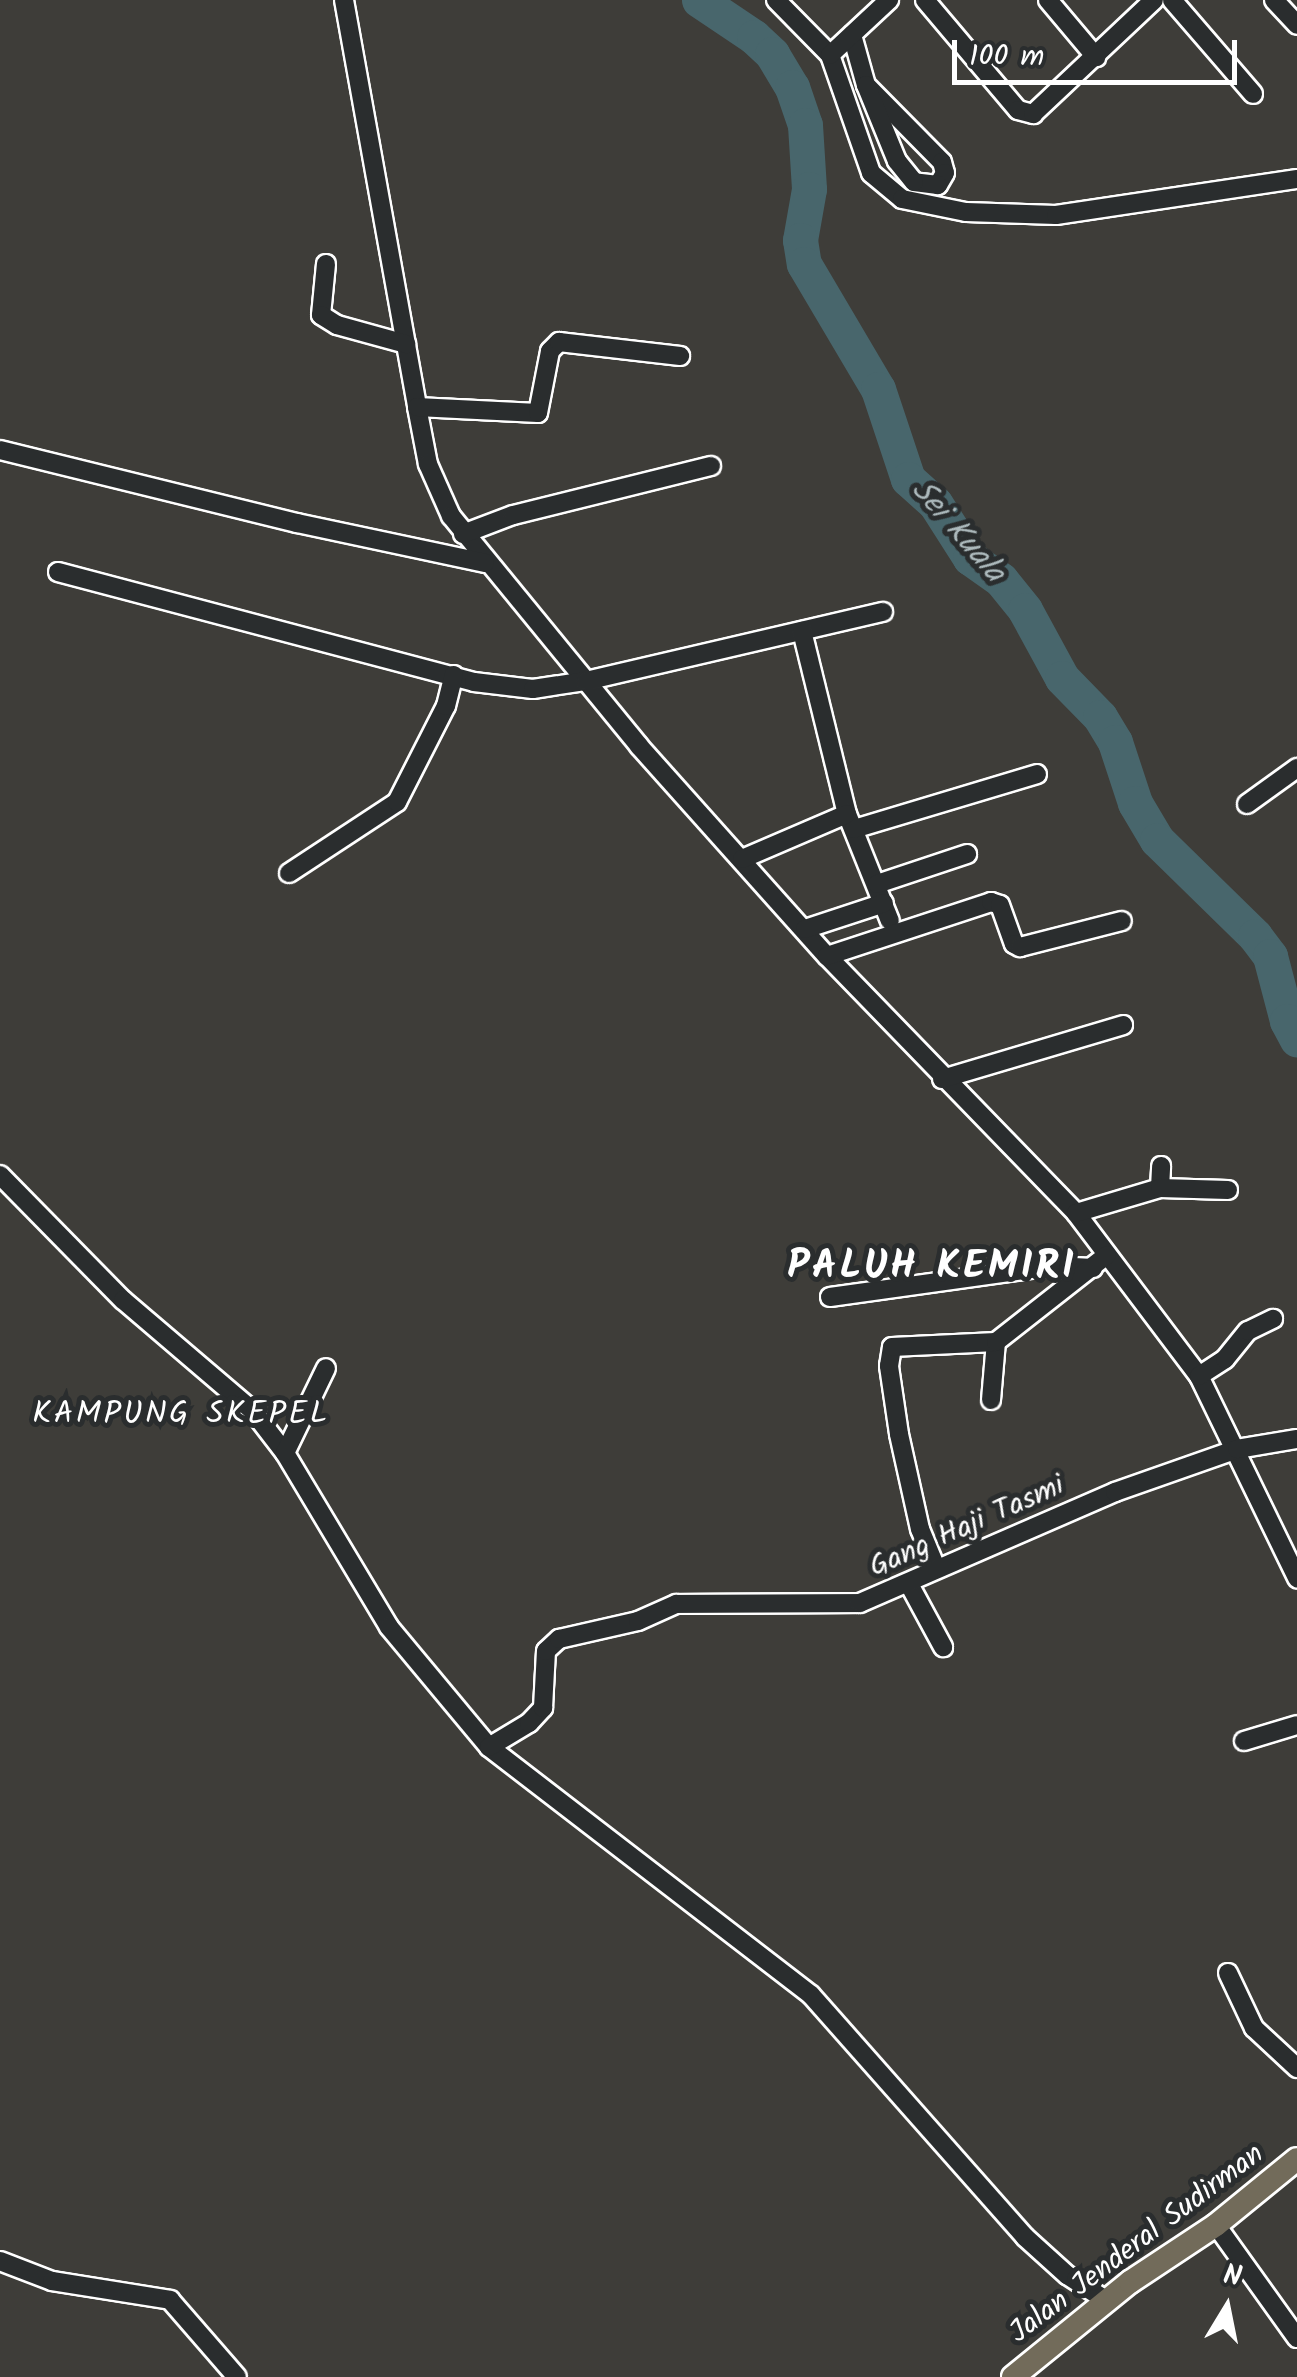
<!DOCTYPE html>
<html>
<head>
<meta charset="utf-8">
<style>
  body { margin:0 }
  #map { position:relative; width:1297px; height:2377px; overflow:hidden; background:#3e3d39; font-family:Kalam,sans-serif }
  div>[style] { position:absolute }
  .river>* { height:35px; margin:-17.5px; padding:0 17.5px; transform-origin:17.5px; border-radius:17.5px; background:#48666c }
  .roads { filter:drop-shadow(2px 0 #fff) drop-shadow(-2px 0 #fff) drop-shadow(0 2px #fff) drop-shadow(0 -2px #fff) }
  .minor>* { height:18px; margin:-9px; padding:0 9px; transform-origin:9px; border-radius:9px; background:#2a2d2e }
  .major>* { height:22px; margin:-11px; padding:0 11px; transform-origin:11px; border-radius:11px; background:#726b5a }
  span { translate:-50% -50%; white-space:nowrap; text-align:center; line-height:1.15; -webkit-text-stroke:10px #2a2d2e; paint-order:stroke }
  .street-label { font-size:30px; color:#fff }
  .water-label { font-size:32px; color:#adbabd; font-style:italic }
  .neighbourhood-label { font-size:32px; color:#fff; letter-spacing:2.5px }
  .district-label { font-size:40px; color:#fff; font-weight:700; letter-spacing:2.5px }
  .north { position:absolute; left:1177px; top:2257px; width:100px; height:100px; -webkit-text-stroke:8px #2a2d2e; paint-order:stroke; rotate:10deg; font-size:28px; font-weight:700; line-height:40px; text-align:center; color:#fff }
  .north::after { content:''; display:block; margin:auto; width:35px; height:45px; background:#fff; clip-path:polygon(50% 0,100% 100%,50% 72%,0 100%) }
  .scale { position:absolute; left:952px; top:40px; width:285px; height:45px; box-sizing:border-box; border:5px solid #fff; border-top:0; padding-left:12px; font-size:30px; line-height:35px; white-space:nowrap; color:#fff; -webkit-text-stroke:8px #2a2d2e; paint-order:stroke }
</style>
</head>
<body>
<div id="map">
  <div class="river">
    <i style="left:699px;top:0;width:66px;rotate:33.9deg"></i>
    <i style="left:754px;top:37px;width:25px;rotate:43deg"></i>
    <i style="left:772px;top:54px;width:39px;rotate:59deg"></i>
    <i style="left:792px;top:87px;width:40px;rotate:71.1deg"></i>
    <i style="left:805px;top:125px;width:64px;rotate:86.4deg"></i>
    <i style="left:809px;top:189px;width:52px;rotate:100deg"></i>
    <i style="left:800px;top:240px;width:24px;rotate:81deg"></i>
    <i style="left:804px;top:264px;width:145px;rotate:59.4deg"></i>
    <i style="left:878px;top:389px;width:95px;rotate:71.6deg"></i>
    <i style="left:908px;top:479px;width:36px;rotate:42deg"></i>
    <i style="left:935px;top:503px;width:65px;rotate:57.5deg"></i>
    <i style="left:970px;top:558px;width:38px;rotate:35deg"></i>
    <i style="left:1001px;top:580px;width:38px;rotate:51deg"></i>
    <i style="left:1025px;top:610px;width:77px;rotate:61.4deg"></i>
    <i style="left:1062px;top:678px;width:54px;rotate:45.7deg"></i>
    <i style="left:1100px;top:717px;width:29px;rotate:59deg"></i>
    <i style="left:1115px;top:742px;width:64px;rotate:71.8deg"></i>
    <i style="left:1135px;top:803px;width:43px;rotate:59.3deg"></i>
    <i style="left:1157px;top:840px;width:137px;rotate:44.4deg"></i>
    <i style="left:1255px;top:936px;width:25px;rotate:53deg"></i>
    <i style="left:1270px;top:956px;width:67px;rotate:75.3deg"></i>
    <i style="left:1287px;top:1021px;width:21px;rotate:62deg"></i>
  </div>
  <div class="roads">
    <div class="minor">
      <i style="left:344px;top:0;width:413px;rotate:79.8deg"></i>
      <i style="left:417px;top:407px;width:58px;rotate:79.1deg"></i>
      <i style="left:428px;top:464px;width:57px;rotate:66.1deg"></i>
      <i style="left:451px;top:516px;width:297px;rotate:50.7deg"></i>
      <i style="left:639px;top:746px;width:282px;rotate:48.2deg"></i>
      <i style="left:827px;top:956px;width:358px;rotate:45.9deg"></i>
      <i style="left:1076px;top:1213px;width:204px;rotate:53deg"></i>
      <i style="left:1199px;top:1376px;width:225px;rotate:64.1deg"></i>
      <i style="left:776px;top:0;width:77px;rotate:45.5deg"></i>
      <i style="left:830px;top:55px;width:125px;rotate:70.8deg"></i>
      <i style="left:871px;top:173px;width:40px;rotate:40deg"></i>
      <i style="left:902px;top:199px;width:65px;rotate:11.5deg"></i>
      <i style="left:966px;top:212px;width:90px;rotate:1.9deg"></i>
      <i style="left:1056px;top:215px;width:244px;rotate:-8.5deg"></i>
      <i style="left:925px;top:0;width:144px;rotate:49.8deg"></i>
      <i style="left:1018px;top:110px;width:16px;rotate:15deg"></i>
      <i style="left:1033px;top:114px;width:166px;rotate:-43.3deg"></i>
      <i style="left:1048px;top:0;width:75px;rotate:49.9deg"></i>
      <i style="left:1172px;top:0;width:124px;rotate:49.2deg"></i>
      <i style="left:1274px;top:0;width:34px;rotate:47deg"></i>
      <i style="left:852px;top:35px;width:52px;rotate:74.4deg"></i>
      <i style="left:866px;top:85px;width:108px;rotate:45.4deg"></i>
      <i style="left:942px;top:162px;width:11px;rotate:75deg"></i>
      <i style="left:945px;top:173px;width:14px;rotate:120deg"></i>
      <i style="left:938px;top:185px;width:24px;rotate:-173deg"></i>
      <i style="left:914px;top:182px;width:27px;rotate:-129deg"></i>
      <i style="left:897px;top:161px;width:82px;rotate:-112.2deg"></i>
      <i style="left:830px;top:55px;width:81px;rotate:-43deg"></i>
      <i style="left:326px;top:264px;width:51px;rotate:95.6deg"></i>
      <i style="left:321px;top:315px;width:19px;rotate:32deg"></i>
      <i style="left:337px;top:325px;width:72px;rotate:15.4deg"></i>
      <i style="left:417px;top:407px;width:121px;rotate:2.8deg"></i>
      <i style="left:538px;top:413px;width:63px;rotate:-79deg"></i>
      <i style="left:550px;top:351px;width:13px;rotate:-45deg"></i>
      <i style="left:559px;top:342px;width:122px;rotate:6.6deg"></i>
      <i style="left:0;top:450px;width:306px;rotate:13.8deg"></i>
      <i style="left:297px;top:523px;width:192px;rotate:12deg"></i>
      <i style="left:463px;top:534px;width:53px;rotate:-20.8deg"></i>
      <i style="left:513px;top:515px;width:204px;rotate:-13.9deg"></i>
      <i style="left:58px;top:572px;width:430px;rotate:14.8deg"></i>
      <i style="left:474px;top:682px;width:59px;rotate:6.8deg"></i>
      <i style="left:533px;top:689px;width:54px;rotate:-8.6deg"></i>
      <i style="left:586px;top:681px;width:305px;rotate:-13.1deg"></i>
      <i style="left:802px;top:631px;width:188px;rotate:76.2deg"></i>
      <i style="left:847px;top:814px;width:115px;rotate:68.1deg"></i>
      <i style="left:1247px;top:804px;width:62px;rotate:-35.8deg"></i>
      <i style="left:854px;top:829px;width:191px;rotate:-16.7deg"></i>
      <i style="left:742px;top:859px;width:114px;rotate:-23.2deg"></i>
      <i style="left:289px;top:873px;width:129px;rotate:-33.3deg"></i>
      <i style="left:397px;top:802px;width:108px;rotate:-63deg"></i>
      <i style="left:446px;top:706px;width:32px;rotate:-76deg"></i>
      <i style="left:877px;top:884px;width:95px;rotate:-18.4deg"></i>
      <i style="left:805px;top:929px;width:83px;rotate:-18.2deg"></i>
      <i style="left:827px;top:956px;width:173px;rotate:-18.2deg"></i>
      <i style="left:991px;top:902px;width:9px;rotate:18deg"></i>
      <i style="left:1000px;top:905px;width:41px;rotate:70.3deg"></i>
      <i style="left:1014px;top:944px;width:7px;rotate:27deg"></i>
      <i style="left:1020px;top:947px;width:105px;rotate:-14.3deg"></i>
      <i style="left:942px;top:1079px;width:189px;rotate:-16.6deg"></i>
      <i style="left:0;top:1175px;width:175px;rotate:45.5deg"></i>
      <i style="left:123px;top:1300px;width:170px;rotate:40.5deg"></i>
      <i style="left:252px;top:1410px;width:54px;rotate:52.5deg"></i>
      <i style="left:285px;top:1453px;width:203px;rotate:59.1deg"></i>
      <i style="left:389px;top:1627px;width:156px;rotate:50.2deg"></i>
      <i style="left:489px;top:1747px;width:406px;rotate:37.6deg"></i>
      <i style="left:811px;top:1995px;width:323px;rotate:48.5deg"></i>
      <i style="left:1025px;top:2237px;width:57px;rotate:42.1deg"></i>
      <i style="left:1067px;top:2275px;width:48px;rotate:33deg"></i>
      <i style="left:1160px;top:1188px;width:22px;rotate:-87deg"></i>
      <i style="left:1076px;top:1213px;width:88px;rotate:-16.6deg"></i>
      <i style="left:1160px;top:1188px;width:68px;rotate:1.7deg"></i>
      <i style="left:830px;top:1297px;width:226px;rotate:-7.9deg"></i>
      <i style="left:1054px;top:1266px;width:39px;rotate:3deg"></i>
      <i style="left:1199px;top:1376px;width:31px;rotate:-33deg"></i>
      <i style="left:1225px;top:1359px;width:36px;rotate:-51deg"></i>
      <i style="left:1248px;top:1331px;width:28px;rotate:-26deg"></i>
      <i style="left:991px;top:1400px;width:58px;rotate:-85.1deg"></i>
      <i style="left:285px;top:1453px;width:94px;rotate:-64.2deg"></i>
      <i style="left:936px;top:1568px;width:42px;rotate:-112.3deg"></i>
      <i style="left:920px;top:1529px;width:97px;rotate:-102.5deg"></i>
      <i style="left:899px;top:1434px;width:69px;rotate:-98.4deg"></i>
      <i style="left:889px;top:1366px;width:19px;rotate:-81deg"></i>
      <i style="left:892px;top:1347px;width:104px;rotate:-2.8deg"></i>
      <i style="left:996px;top:1342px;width:141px;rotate:-38.1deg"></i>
      <i style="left:909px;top:1584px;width:72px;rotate:61.6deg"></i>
      <i style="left:1244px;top:1741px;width:55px;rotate:-16.8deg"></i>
      <i style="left:489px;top:1747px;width:47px;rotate:-31deg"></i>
      <i style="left:529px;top:1723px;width:21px;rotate:-47deg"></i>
      <i style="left:543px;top:1708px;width:57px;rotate:-87deg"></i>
      <i style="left:546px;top:1651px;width:18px;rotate:-43deg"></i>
      <i style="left:559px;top:1639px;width:81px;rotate:-12.8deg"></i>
      <i style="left:638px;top:1621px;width:42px;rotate:-24.1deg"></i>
      <i style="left:676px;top:1604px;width:184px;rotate:-0.3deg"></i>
      <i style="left:860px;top:1603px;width:278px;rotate:-23.5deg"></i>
      <i style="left:1115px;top:1492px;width:129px;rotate:-19.4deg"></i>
      <i style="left:1237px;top:1449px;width:61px;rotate:-9.5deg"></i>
      <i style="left:1228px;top:1973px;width:61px;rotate:64.7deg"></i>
      <i style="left:1254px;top:2028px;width:59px;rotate:42.9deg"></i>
      <i style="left:1216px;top:2225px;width:139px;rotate:54.4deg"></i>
      <i style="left:0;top:2261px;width:56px;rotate:21deg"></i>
      <i style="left:52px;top:2281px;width:120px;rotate:9.1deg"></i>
      <i style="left:170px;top:2300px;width:102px;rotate:49deg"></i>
    </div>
    <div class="major">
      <i style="left:1013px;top:2377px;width:151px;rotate:-39.1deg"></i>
      <i style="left:1130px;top:2282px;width:103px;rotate:-33.5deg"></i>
      <i style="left:1216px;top:2225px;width:104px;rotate:-39.2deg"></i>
    </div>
  </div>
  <div class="street-label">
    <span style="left:967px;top:1527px;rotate:-24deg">Gang Haji Tasmi</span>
    <span style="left:1137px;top:2244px;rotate:-37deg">Jalan Jenderal Sudirman</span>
  </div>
  <div class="water-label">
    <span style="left:957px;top:532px;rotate:49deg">Sei Kuala</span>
  </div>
  <div class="neighbourhood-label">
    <span style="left:181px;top:1415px">KAMPUNG SKEPEL</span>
  </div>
  <div class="district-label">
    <span style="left:932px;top:1267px">PALUH KEMIRI</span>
  </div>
  <div class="north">N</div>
  <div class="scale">100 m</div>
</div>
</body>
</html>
